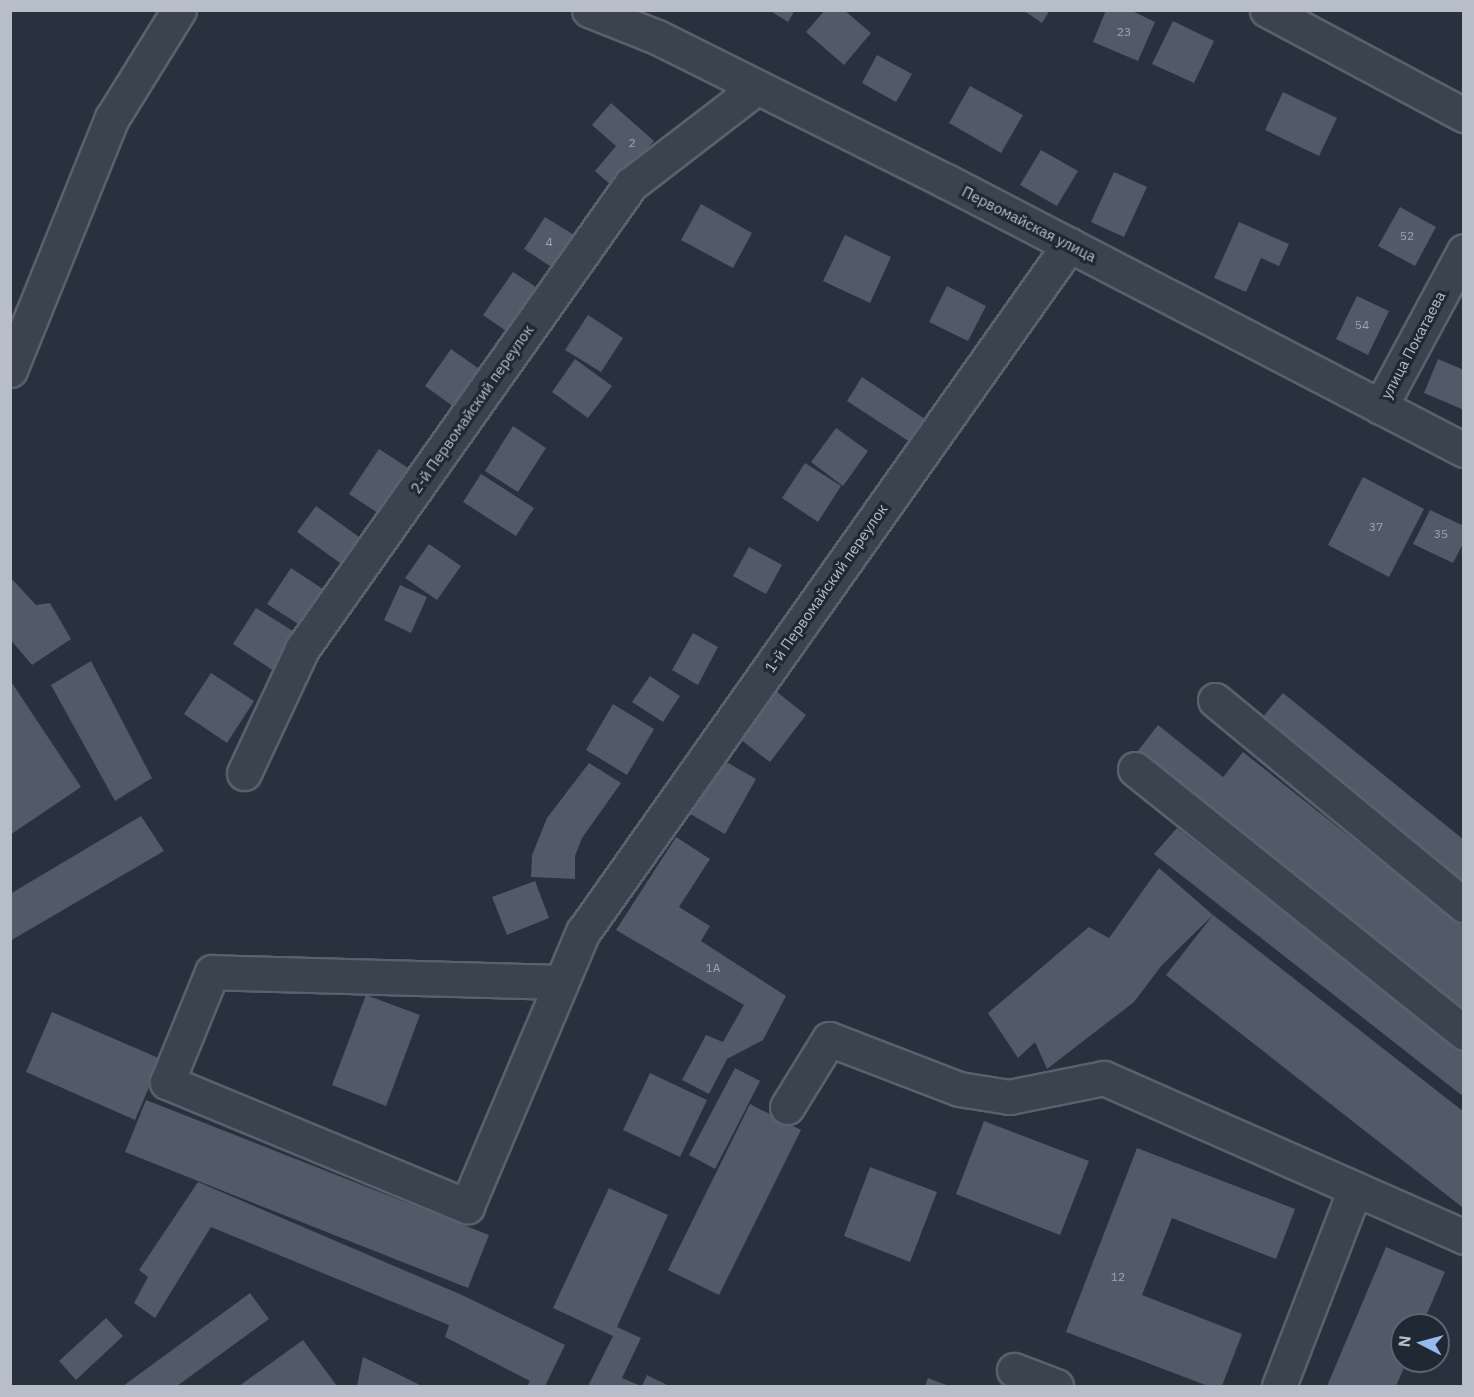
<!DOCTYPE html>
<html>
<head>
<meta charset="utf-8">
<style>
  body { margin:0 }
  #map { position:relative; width:1474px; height:1397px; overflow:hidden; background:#28313e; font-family:"IBM Plex Sans",sans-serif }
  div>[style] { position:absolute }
  .building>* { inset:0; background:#515a68 }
  .roads { filter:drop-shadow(2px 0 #59616c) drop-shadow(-2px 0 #59616c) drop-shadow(0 2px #59616c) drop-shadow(0 -2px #59616c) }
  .minor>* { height:33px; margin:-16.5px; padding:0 16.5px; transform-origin:16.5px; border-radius:16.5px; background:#3b434e }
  span { translate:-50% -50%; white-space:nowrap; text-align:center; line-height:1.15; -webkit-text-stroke:6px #202833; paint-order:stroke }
  .number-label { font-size:12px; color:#9ea5b1 }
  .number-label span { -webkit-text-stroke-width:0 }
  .street-label { font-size:15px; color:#b8bec9 }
  .frame { position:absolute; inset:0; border:12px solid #b8bec9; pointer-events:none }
  .north { position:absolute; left:1390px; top:1313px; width:60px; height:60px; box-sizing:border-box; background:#202833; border:2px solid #5d646f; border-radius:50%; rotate:276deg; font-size:16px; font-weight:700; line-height:24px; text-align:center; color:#b8bec9 }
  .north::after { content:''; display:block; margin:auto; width:21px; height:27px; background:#97baee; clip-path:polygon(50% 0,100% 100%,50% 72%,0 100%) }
</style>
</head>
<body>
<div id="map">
  <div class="building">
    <i style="clip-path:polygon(769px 10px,795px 10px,788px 22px)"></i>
    <i style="clip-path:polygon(825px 10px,844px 10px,871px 33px,844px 65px,806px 32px)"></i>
    <i style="clip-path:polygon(1023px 10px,1050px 10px,1042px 23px)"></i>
    <i style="clip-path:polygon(1106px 10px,1130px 10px,1155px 22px,1138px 61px,1093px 42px)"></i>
    <i style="clip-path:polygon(1173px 21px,1214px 41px,1194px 83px,1152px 64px)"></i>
    <i style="clip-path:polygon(877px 55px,912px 74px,896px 102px,862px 83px)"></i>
    <i style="clip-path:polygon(970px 86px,1023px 115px,1001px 153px,949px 123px)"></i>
    <i style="clip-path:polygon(1283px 92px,1337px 118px,1319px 156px,1265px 130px)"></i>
    <i style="clip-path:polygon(611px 103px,654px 141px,613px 187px,595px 171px,616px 146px,592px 125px)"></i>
    <i style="clip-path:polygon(1041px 150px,1078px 171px,1057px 206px,1020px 185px)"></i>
    <i style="clip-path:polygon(1114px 172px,1147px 187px,1124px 237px,1091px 222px)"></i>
    <i style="clip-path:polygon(701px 204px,752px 233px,733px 268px,681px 240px)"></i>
    <i style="clip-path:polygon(1400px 207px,1436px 227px,1415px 266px,1378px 246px)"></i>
    <i style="clip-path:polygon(545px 217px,574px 235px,553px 268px,524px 249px)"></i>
    <i style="clip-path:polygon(1239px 222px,1289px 244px,1279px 266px,1261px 258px,1246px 292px,1214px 278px)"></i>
    <i style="clip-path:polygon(845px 235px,891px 257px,870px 303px,823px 281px)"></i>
    <i style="clip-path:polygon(513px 272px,536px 287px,506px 331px,483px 315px)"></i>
    <i style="clip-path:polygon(947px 286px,986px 306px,968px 341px,929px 322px)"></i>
    <i style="clip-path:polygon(1357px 296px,1389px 311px,1368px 355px,1336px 339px)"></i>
    <i style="clip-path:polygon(588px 315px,623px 338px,601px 372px,565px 350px)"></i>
    <i style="clip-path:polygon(451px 349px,492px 378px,465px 415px,425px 386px)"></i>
    <i style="clip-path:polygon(575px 359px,612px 386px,588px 418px,552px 392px)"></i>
    <i style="clip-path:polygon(1438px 359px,1464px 370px,1464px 410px,1424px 393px)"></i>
    <i style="clip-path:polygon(862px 377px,925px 419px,910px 442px,847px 401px)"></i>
    <i style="clip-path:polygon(513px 426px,546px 448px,518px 492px,485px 471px)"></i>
    <i style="clip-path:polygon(836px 428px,868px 451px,843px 486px,811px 462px)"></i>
    <i style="clip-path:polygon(379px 449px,416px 473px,387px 519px,349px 494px)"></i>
    <i style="clip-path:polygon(805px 463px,841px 486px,818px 522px,782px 498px)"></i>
    <i style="clip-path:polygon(481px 474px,534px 508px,516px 536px,463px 502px)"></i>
    <i style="clip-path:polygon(1363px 477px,1424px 509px,1389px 577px,1328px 545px)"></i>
    <i style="clip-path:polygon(316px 506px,366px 542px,347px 568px,297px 532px)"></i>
    <i style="clip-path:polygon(1430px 510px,1464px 526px,1464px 542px,1453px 563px,1413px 544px)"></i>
    <i style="clip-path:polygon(429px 544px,461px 566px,437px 600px,405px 578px)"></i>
    <i style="clip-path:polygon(749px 547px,782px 565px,766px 594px,733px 576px)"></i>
    <i style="clip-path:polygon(291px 568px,329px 593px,306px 629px,267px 604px)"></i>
    <i style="clip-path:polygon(10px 577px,36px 605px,50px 603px,71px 639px,32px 665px,10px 639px)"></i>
    <i style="clip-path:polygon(400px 585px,427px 597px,411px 633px,384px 620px)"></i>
    <i style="clip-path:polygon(256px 608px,301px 636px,277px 673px,233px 644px)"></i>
    <i style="clip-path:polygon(693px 633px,718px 647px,698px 685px,672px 670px)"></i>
    <i style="clip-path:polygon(91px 661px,152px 778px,115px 801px,51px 685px)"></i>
    <i style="clip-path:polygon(211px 673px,254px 701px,227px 743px,184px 714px)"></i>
    <i style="clip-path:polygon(650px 676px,680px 696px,663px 722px,632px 702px)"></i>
    <i style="clip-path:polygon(10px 680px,81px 787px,10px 835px)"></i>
    <i style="clip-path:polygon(772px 688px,806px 715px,770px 762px,736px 736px)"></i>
    <i style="clip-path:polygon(1283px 693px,1464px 840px,1464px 883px,1261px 719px)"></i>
    <i style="clip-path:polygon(613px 704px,654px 729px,627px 775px,586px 750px)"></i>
    <i style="clip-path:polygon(1158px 725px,1223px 777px,1243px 752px,1464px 927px,1464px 1009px,1137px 752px)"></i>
    <i style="clip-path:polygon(716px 756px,756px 779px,725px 834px,685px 811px)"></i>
    <i style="clip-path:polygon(589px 763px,621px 783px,582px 838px,575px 856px,575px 879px,531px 877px,532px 855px,547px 818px)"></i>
    <i style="clip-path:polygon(141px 816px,164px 851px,10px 941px,10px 894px)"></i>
    <i style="clip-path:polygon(1177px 828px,1464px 1053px,1464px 1097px,1154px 854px)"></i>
    <i style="clip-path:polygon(676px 837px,710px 859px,679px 907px,710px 926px,701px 941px,786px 996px,763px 1040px,727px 1059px,709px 1094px,682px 1080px,706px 1035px,723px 1042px,744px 1005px,616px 930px)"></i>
    <i style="clip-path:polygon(1159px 868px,1213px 915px,1162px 965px,1134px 1002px,1047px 1069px,1035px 1042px,1018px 1058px,988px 1013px,1089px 927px,1109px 938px)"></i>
    <i style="clip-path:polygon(535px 881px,549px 918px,507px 935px,492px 897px)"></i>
    <i style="clip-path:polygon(1213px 915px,1464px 1112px,1462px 1207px,1166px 975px)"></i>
    <i style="clip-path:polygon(366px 995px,420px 1015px,386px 1106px,332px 1085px)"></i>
    <i style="clip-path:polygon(52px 1012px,161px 1059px,135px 1120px,26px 1072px)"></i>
    <i style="clip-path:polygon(735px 1068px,760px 1081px,715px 1169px,689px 1155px)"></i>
    <i style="clip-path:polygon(650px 1073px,707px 1100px,680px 1157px,623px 1130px)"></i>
    <i style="clip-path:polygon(146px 1100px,489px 1235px,468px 1288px,125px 1152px)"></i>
    <i style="clip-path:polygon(750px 1104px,801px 1130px,719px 1295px,668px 1270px)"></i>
    <i style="clip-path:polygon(984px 1121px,1089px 1161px,1060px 1235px,956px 1194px)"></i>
    <i style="clip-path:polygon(1137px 1148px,1295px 1209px,1276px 1259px,1172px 1218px,1142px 1295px,1242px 1334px,1222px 1386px,1208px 1386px,1066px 1332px)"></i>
    <i style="clip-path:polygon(870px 1167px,937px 1192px,910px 1262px,844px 1236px)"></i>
    <i style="clip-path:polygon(198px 1182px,462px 1295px,565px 1345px,545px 1386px,527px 1386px,530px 1381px,445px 1337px,449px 1325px,211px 1227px,155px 1318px,134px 1303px,148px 1277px,139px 1270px)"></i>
    <i style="clip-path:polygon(609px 1188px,668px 1215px,617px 1327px,641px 1338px,622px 1378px,641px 1386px,588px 1386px,613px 1336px,553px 1308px)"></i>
    <i style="clip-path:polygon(1386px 1247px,1445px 1272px,1422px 1325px,1402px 1325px,1402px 1361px,1407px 1361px,1396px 1386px,1327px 1386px)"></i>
    <i style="clip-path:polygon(250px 1293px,269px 1319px,177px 1386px,123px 1386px)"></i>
    <i style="clip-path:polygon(106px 1318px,123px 1336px,76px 1380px,59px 1361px)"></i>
    <i style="clip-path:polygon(303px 1340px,337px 1386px,239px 1386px)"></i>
    <i style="clip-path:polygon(363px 1357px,422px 1386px,357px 1386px)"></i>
    <i style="clip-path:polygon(647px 1375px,669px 1386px,642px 1386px)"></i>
    <i style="clip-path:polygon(928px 1378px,949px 1386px,925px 1386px)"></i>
  </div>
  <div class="roads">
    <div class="minor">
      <i style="left:589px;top:10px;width:73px;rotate:21.7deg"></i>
      <i style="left:657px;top:37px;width:323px;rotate:26.5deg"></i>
      <i style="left:946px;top:181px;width:584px;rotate:27.44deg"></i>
      <i style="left:1267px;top:10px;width:223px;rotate:28.1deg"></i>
      <i style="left:10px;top:370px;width:272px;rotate:-68deg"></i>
      <i style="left:112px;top:118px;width:127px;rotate:-58.2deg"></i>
      <i style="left:1380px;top:407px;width:177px;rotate:-61.7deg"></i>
      <i style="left:1215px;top:700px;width:323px;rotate:39.5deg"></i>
      <i style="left:1135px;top:769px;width:422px;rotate:38.7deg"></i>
      <i style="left:244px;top:773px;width:137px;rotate:-64.9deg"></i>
      <i style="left:302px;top:649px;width:570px;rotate:-54.72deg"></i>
      <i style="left:631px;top:184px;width:156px;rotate:-37.5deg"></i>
      <i style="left:561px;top:982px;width:349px;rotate:-178.4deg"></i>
      <i style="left:212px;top:972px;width:119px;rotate:112.2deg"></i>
      <i style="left:167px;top:1082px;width:325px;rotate:22.5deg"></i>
      <i style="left:467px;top:1206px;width:298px;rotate:-67.1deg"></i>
      <i style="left:583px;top:932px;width:842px;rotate:-54.72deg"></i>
      <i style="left:787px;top:1107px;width:80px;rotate:-58.3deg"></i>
      <i style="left:829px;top:1039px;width:139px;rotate:21deg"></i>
      <i style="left:959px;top:1089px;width:51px;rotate:9.1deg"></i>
      <i style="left:1009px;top:1097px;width:97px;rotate:-11.3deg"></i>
      <i style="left:1104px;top:1078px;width:394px;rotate:23.8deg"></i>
      <i style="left:1014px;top:1370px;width:45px;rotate:20.9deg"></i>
      <i style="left:1279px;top:1386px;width:211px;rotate:-68.9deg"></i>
    </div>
  </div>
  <div class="number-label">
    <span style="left:1124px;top:32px">23</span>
    <span style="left:632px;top:143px">2</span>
    <span style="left:1407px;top:236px">52</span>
    <span style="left:549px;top:242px">4</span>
    <span style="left:1362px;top:325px">54</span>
    <span style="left:1376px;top:527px">37</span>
    <span style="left:1441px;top:534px">35</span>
    <span style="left:713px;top:968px">1А</span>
    <span style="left:1118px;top:1277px">12</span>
  </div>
  <div class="street-label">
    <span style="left:1029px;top:224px;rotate:27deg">Первомайская улица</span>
    <span style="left:1413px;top:345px;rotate:-62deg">улица Покатаева</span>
    <span style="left:472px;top:409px;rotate:-55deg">2-й Первомайский переулок</span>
    <span style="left:826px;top:588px;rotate:-55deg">1-й Первомайский переулок</span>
  </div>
  <div class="frame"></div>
  <div class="north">N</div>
</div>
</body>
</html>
